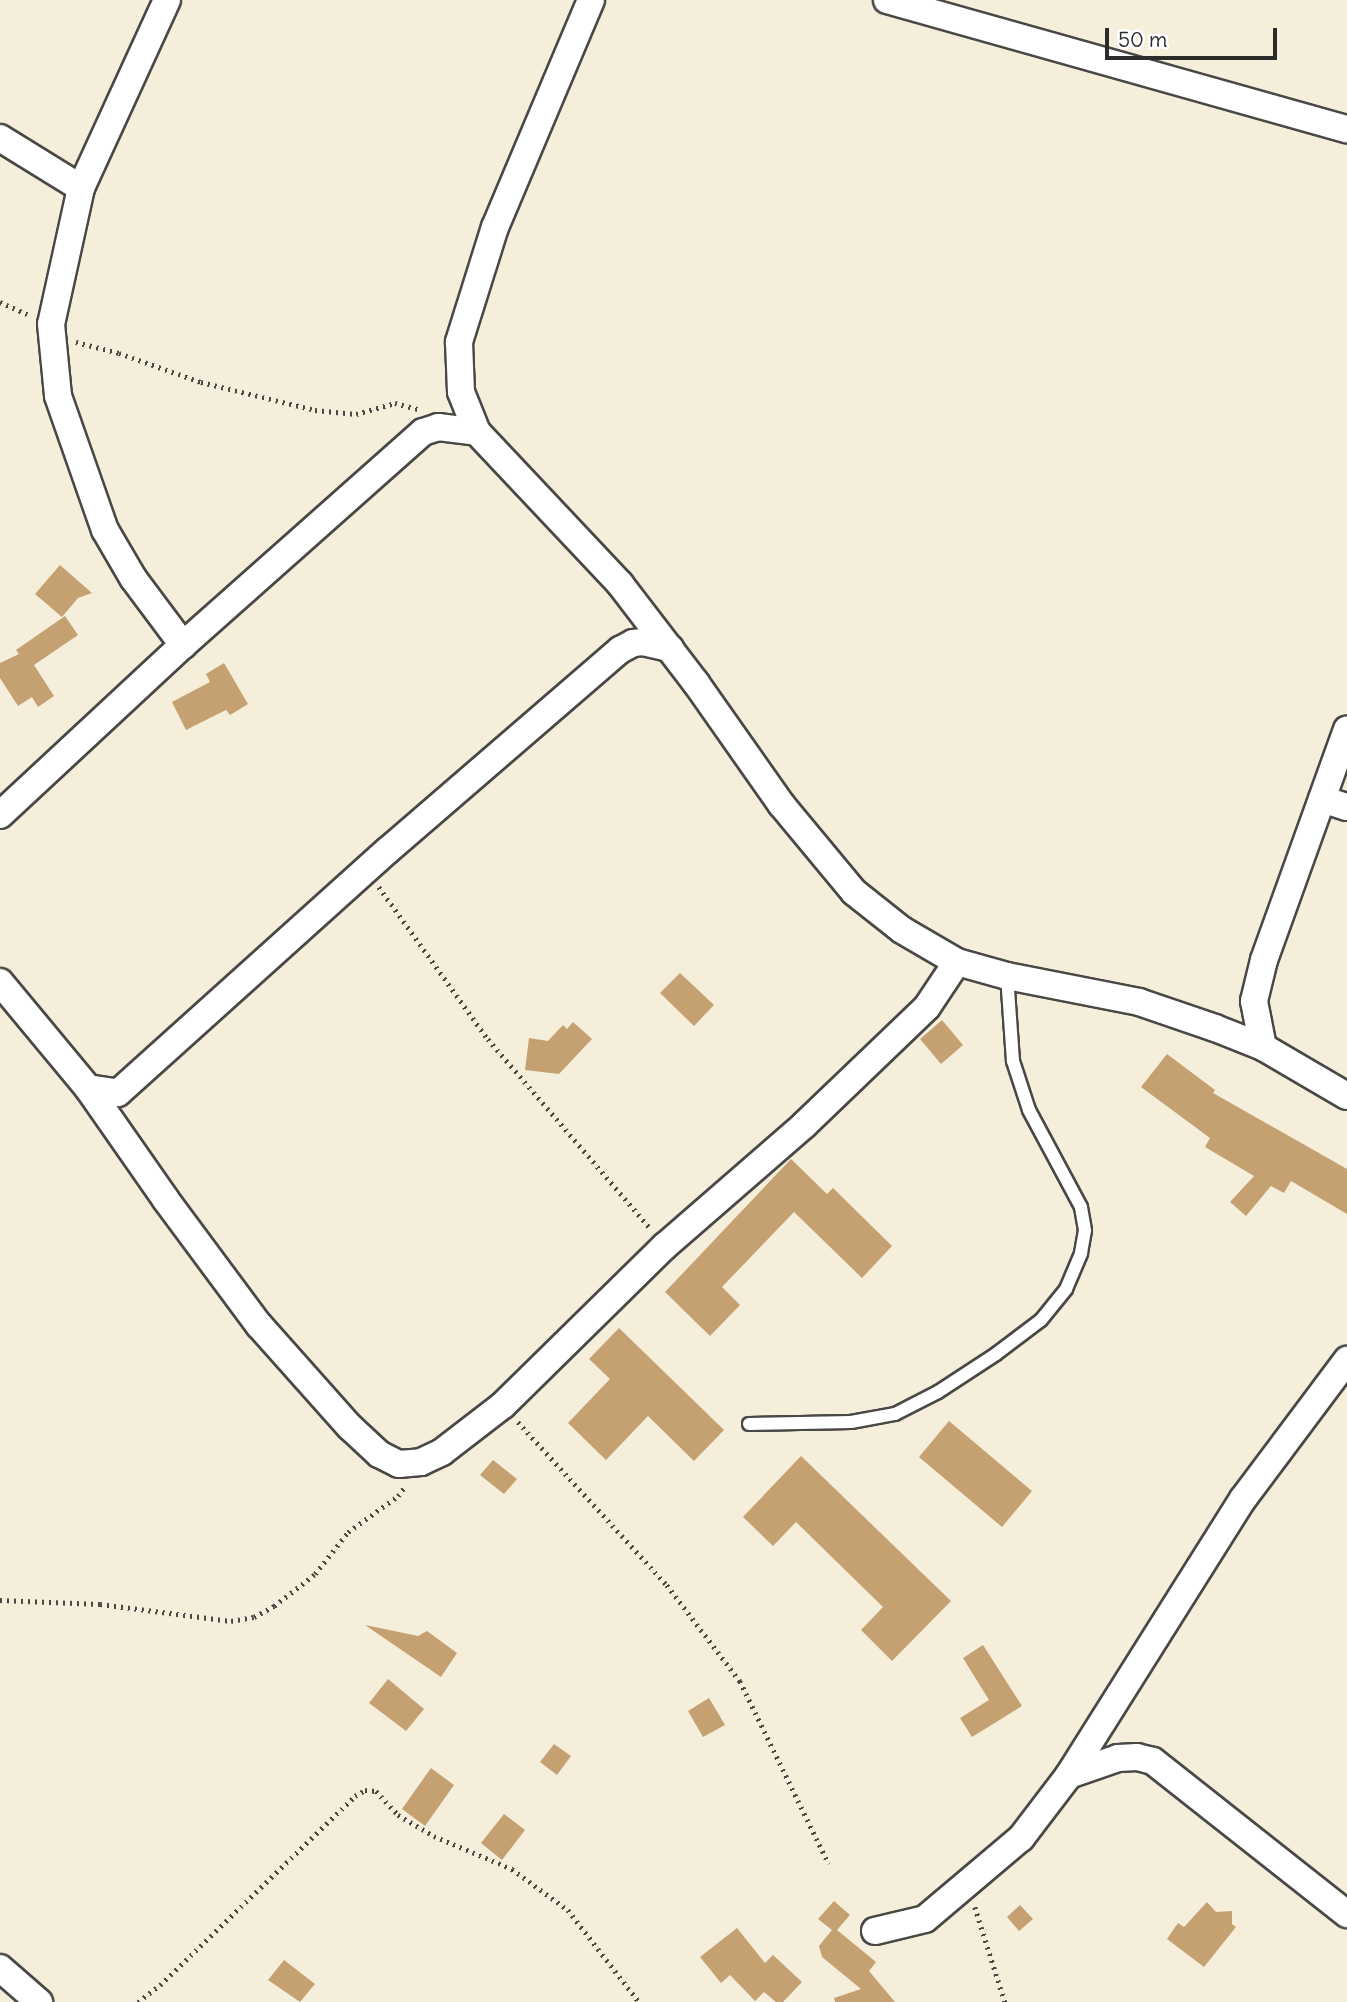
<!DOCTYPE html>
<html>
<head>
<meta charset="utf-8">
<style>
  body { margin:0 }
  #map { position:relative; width:1347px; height:2002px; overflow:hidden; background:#f4eedb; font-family:Delius,sans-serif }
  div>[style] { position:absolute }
  .building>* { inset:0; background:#c5a172 }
  .path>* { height:4.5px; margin-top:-2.25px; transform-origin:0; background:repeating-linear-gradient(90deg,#494845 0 2px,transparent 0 7px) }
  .roads { filter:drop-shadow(2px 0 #494845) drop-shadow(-2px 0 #494845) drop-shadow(0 2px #494845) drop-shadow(0 -2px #494845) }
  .service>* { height:12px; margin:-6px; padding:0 6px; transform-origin:6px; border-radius:6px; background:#fff }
  .minor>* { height:26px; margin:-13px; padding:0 13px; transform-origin:13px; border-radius:13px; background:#fff }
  span { translate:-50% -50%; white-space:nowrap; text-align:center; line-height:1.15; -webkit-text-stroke:5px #fff; paint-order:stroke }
  .scale { position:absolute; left:1105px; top:28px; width:172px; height:32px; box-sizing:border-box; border:4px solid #2b2b2b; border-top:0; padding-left:9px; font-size:21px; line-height:24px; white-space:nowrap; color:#2b2b2b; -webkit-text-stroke:5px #fff; paint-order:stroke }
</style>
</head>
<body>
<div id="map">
  <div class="building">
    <i style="clip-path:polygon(60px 565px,92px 593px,78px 598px,62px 617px,35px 594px)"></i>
    <i style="clip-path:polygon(65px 616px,78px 635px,34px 665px,54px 696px,38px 707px,32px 697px,18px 706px,0 678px,0 663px,19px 654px,16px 650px)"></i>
    <i style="clip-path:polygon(224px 663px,248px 704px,230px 715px,226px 710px,186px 730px,172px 702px,210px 682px,206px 674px)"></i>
    <i style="clip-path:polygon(680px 973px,714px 1005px,694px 1026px,660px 993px)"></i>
    <i style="clip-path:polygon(942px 1020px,963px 1045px,941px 1064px,920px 1039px)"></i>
    <i style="clip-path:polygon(573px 1022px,592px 1039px,559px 1074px,525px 1070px,529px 1038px,548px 1041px,563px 1025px,567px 1029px)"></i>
    <i style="clip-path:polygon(1167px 1054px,1215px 1090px,1213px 1093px,1347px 1169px,1347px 1214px,1291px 1181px,1284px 1193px,1271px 1186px,1246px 1216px,1230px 1202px,1254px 1176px,1205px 1147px,1210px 1138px,1141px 1087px)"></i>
    <i style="clip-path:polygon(791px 1159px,827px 1194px,833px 1188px,892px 1246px,862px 1278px,794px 1212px,722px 1287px,740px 1305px,710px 1336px,665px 1292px)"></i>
    <i style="clip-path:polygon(619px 1328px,724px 1430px,694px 1461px,648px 1416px,606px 1460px,568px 1423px,610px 1379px,589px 1359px)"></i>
    <i style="clip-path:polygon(949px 1421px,1032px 1491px,1002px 1527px,919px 1457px)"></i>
    <i style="clip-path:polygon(801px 1456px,951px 1601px,892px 1661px,861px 1630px,883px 1607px,796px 1522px,773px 1546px,743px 1517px)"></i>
    <i style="clip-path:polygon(493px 1460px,517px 1479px,504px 1494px,480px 1475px)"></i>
    <i style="clip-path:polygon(365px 1625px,418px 1636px,427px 1631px,457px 1653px,441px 1677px)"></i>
    <i style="clip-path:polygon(983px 1645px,1022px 1706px,972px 1737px,960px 1718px,989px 1700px,963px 1658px)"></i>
    <i style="clip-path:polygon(388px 1679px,424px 1709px,406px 1731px,369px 1703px)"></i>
    <i style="clip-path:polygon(709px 1698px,725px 1725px,703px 1737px,688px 1711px)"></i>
    <i style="clip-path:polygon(554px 1744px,571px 1756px,557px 1775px,540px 1762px)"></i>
    <i style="clip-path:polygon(431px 1768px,454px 1785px,425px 1826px,402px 1809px)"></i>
    <i style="clip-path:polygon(504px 1814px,525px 1830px,502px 1860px,481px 1843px)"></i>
    <i style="clip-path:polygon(834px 1901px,850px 1915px,837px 1930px,876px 1962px,869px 1971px,895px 2002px,835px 2002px,834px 1998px,861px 1989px,822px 1957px,819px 1946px,832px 1930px,818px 1919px)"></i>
    <i style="clip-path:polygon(1207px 1902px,1216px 1912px,1232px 1911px,1232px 1924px,1236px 1927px,1204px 1967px,1167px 1939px,1178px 1923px,1184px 1927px)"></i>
    <i style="clip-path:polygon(1020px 1905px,1033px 1919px,1019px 1931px,1007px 1917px)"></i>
    <i style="clip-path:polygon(737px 1928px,765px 1963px,773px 1955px,802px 1982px,783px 2002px,776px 2002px,764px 1992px,755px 2001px,730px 1975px,721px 1983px,700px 1957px)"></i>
    <i style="clip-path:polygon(284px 1960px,315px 1984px,300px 2002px,268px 1980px)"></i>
  </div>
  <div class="path">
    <i style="left:0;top:302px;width:32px;rotate:24deg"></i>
    <i style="left:76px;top:342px;width:44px;rotate:14.3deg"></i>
    <i style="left:119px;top:353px;width:87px;rotate:19.5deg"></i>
    <i style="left:201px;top:382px;width:117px;rotate:13.8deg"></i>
    <i style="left:315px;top:410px;width:41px;rotate:5.6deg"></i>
    <i style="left:356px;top:414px;width:41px;rotate:-15.8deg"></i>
    <i style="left:395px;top:403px;width:24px;rotate:15deg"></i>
    <i style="left:379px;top:887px;width:187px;rotate:54.4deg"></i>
    <i style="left:488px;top:1039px;width:249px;rotate:49.4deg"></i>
    <i style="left:518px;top:1422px;width:221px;rotate:47.6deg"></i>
    <i style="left:667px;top:1585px;width:121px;rotate:52.8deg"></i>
    <i style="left:740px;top:1681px;width:203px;rotate:64.1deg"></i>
    <i style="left:0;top:1600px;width:100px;rotate:2.3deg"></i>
    <i style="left:100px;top:1604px;width:132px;rotate:7.4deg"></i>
    <i style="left:231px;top:1621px;width:23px;rotate:-10deg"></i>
    <i style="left:254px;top:1617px;width:23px;rotate:-29deg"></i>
    <i style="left:274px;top:1606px;width:52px;rotate:-38deg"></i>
    <i style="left:315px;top:1574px;width:53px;rotate:-51.8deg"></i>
    <i style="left:348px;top:1532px;width:62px;rotate:-35.8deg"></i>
    <i style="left:398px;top:1496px;width:12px;rotate:-55deg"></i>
    <i style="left:975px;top:1907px;width:100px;rotate:72.5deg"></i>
    <i style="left:138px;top:2002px;width:28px;rotate:-38deg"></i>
    <i style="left:160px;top:1985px;width:272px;rotate:-44.1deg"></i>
    <i style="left:355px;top:1796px;width:12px;rotate:-31deg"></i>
    <i style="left:365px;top:1790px;width:11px;rotate:5deg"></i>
    <i style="left:376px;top:1791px;width:33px;rotate:47deg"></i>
    <i style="left:398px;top:1815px;width:42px;rotate:30.3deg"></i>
    <i style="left:434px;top:1836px;width:85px;rotate:22.9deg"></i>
    <i style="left:512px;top:1869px;width:69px;rotate:36.2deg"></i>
    <i style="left:568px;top:1910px;width:116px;rotate:52.3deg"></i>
  </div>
  <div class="roads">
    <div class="service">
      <i style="left:749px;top:1424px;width:102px;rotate:-1.1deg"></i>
      <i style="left:851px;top:1422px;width:45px;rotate:-10.3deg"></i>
      <i style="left:895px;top:1414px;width:48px;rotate:-27.1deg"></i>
      <i style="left:938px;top:1392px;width:69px;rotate:-33.2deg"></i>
      <i style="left:996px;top:1354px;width:56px;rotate:-37.1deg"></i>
      <i style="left:1041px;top:1320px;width:40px;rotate:-51deg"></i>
      <i style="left:1066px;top:1289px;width:39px;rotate:-67deg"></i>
      <i style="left:1081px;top:1253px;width:23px;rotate:-80deg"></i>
      <i style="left:1085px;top:1230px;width:23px;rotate:-100deg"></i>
      <i style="left:1081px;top:1207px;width:110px;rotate:-118.2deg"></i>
      <i style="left:1029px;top:1110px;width:52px;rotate:-108.1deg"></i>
      <i style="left:1013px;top:1061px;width:85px;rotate:-94deg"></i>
    </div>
    <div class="minor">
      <i style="left:167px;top:0;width:207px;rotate:114.6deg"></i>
      <i style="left:81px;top:188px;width:139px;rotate:102.4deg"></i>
      <i style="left:51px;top:324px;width:72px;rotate:84.4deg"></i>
      <i style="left:58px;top:396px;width:142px;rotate:70.7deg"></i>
      <i style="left:105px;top:530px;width:56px;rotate:59.7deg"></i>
      <i style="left:133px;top:578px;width:84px;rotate:53.3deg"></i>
      <i style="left:591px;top:0;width:246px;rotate:112.9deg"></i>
      <i style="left:495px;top:227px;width:121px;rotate:107.4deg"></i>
      <i style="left:459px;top:342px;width:50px;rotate:87.7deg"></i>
      <i style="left:461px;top:392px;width:43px;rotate:68.2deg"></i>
      <i style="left:477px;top:432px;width:209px;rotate:46.7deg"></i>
      <i style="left:620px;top:584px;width:125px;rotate:52.5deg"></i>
      <i style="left:696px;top:683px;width:148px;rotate:54.9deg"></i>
      <i style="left:781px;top:804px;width:114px;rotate:50.3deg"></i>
      <i style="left:854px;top:892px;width:61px;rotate:38.4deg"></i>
      <i style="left:902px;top:930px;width:64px;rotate:30.2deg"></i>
      <i style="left:957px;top:962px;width:52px;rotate:15.6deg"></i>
      <i style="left:1007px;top:976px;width:135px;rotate:11.1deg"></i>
      <i style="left:1139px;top:1002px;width:80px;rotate:18.9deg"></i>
      <i style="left:1215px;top:1028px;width:52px;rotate:21.6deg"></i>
      <i style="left:1263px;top:1047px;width:97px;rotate:30.3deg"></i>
      <i style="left:887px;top:0;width:478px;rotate:15.7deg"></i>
      <i style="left:0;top:138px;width:95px;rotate:31.7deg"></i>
      <i style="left:1322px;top:799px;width:26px;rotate:18deg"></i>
      <i style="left:0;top:815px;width:250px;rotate:-42.9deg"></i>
      <i style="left:183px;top:645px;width:321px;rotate:-41.6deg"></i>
      <i style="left:423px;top:432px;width:16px;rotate:-18deg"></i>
      <i style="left:438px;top:427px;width:39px;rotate:7deg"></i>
      <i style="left:0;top:982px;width:138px;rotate:50.3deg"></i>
      <i style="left:88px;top:1088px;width:136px;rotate:55.1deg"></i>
      <i style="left:166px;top:1200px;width:156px;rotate:53.4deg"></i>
      <i style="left:259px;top:1325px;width:137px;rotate:48.3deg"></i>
      <i style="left:350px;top:1427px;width:40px;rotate:43deg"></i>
      <i style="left:379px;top:1454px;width:22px;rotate:27deg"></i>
      <i style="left:399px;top:1464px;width:22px;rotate:-5deg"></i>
      <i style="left:421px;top:1462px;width:23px;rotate:-25deg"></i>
      <i style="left:442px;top:1452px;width:77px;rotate:-37.6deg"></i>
      <i style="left:503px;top:1405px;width:227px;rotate:-44.5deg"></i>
      <i style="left:665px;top:1246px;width:184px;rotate:-41deg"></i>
      <i style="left:804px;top:1125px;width:170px;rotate:-43.8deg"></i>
      <i style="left:927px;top:1007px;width:54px;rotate:-56.3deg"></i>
      <i style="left:1263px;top:1047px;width:47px;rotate:-101.1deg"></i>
      <i style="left:1254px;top:1001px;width:42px;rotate:-76.3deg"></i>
      <i style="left:1264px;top:960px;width:245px;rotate:-70.2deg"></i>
      <i style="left:88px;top:1088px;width:30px;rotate:9deg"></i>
      <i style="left:118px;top:1093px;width:362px;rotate:-42deg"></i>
      <i style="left:387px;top:851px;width:308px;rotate:-40.8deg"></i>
      <i style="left:620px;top:650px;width:15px;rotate:-28deg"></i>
      <i style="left:633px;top:643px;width:10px;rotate:-6deg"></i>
      <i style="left:643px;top:642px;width:28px;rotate:13deg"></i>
      <i style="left:1069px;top:1775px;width:52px;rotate:-19.1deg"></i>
      <i style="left:1118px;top:1758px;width:19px;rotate:-3deg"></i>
      <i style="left:1137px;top:1757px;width:16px;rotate:14deg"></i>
      <i style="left:1153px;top:1761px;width:247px;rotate:38.3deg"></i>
      <i style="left:875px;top:1931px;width:51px;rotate:-13.5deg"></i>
      <i style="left:925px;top:1919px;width:126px;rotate:-40.2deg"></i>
      <i style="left:1021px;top:1838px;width:79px;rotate:-52.7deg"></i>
      <i style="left:1069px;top:1775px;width:326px;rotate:-57.8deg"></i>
      <i style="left:1243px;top:1499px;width:174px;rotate:-53.2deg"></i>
      <i style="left:0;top:1968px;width:52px;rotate:41.1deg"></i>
    </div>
  </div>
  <div class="scale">50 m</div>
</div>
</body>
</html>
